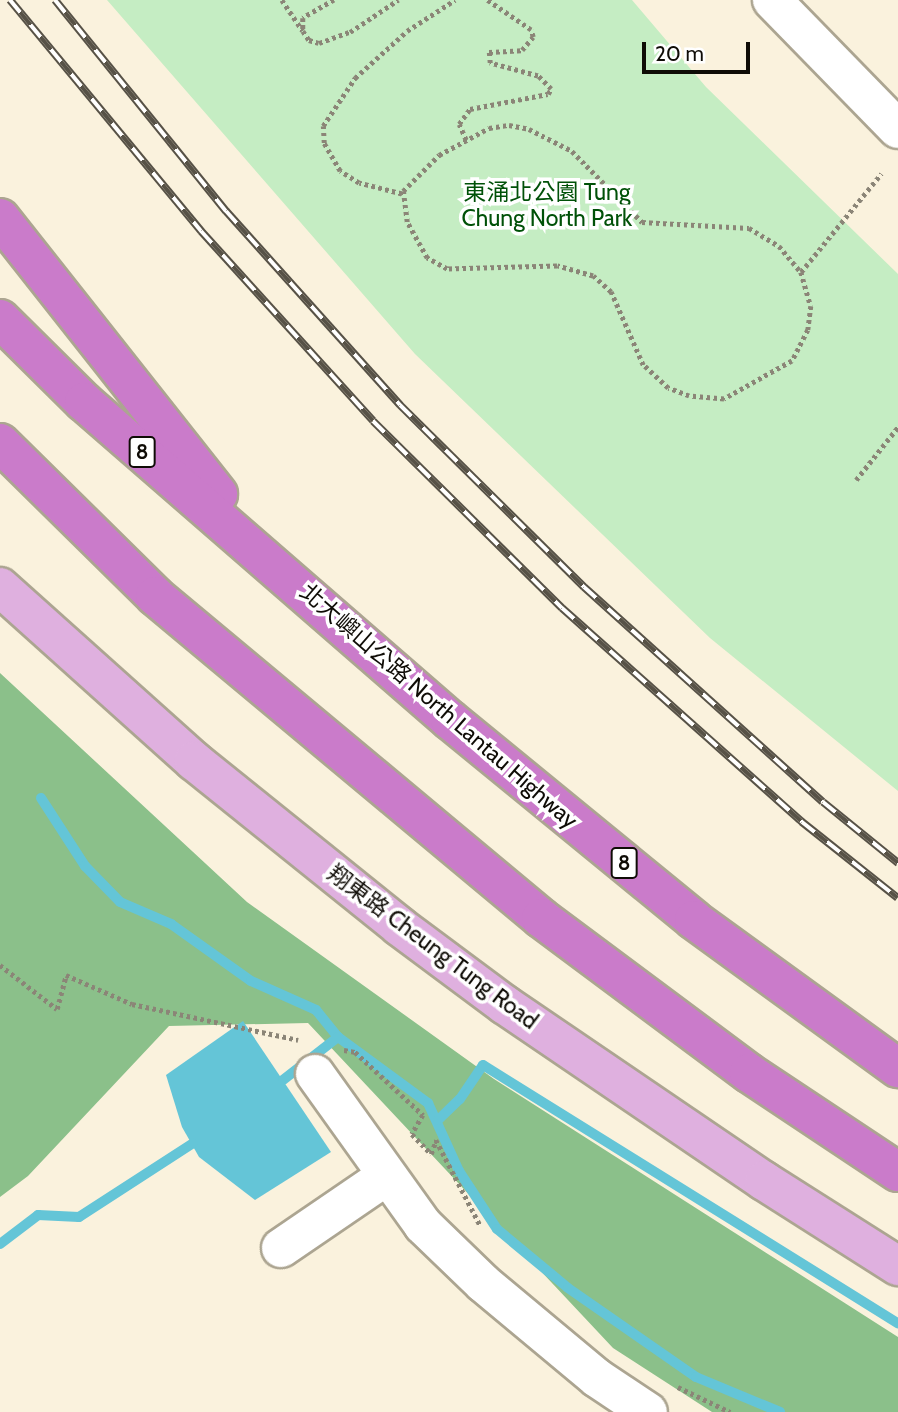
<!DOCTYPE html>
<html>
<head>
<meta charset="utf-8">
<style>
  body { margin:0 }
  #map { position:relative; width:898px; height:1412px; overflow:hidden; background:#faf2dd; font-family:Cabin,"Noto Sans TC",sans-serif }
  div>[style] { position:absolute }
  .green>* { inset:0; background:#c5edc3 }
  .forest>* { inset:0; background:#8bc08a }
  .water>* { inset:0; background:#64c5d7 }
  .stream>* { height:10px; margin:-5px; padding:0 5px; transform-origin:5px; border-radius:5px; background:#64c5d7 }
  .path>* { height:4.5px; margin-top:-2.25px; transform-origin:0; background:repeating-linear-gradient(90deg,#8b8577 0 3.5px,transparent 0 7px) }
  .roads { filter:drop-shadow(2px 0 #aca591) drop-shadow(-2px 0 #aca591) drop-shadow(0 2px #aca591) drop-shadow(0 -2px #aca591) }
  .minor>* { height:38px; margin:-19px; padding:0 19px; transform-origin:19px; border-radius:19px; background:#fff }
  .major>* { height:38px; margin:-19px; padding:0 19px; transform-origin:19px; border-radius:19px; background:#dfb0df }
  .highway>* { height:38px; margin:-19px; padding:0 19px; transform-origin:19px; border-radius:19px; background:#ca7bca }
  .rail>* { height:8px; margin-top:-4px; transform-origin:0; background:repeating-linear-gradient(90deg,#fff 0 16px,#575247 0 32px); box-sizing:border-box; border-block:2px solid #575247 }
  span { translate:-50% -50%; white-space:nowrap; text-align:center; line-height:1.15; -webkit-text-stroke:7px #fff; paint-order:stroke }
  .shield-label span { padding:2px 5px; background:#fff; border:2px solid; border-radius:5px; -webkit-text-stroke-width:0 }
  .shield-label { font-size:21px; color:#0f0c06; font-weight:700 }
  .park-label { font-size:23px; color:#005108 }
  .street-label { font-size:23px; color:#0f0c06 }
  .scale { position:absolute; left:642px; top:42px; width:108px; height:32px; box-sizing:border-box; border:4px solid #0f0c06; border-top:0; padding-left:9px; font-size:21px; line-height:24px; white-space:nowrap; color:#0f0c06; -webkit-text-stroke:5px #fff; paint-order:stroke }
</style>
</head>
<body>
<div id="map">
  <div class="green">
    <i style="clip-path:polygon(107px 0,632px 0,706px 87px,898px 274px,898px 791px,710px 638px,415px 354px)"></i>
  </div>
  <div class="forest">
    <i style="clip-path:polygon(0 673px,247px 902px,494px 1079px,898px 1337px,898px 1412px,712px 1412px,613px 1348px,308px 1023px,169px 1026px,28px 1176px,0 1197px)"></i>
  </div>
  <div class="water">
    <i style="clip-path:polygon(243px 1021px,331px 1152px,255px 1200px,199px 1157px,182px 1127px,166px 1075px)"></i>
  </div>
  <div class="stream">
    <i style="left:41px;top:798px;width:81px;rotate:57.1deg"></i>
    <i style="left:85px;top:866px;width:50px;rotate:45.8deg"></i>
    <i style="left:120px;top:902px;width:56px;rotate:23.3deg"></i>
    <i style="left:171px;top:924px;width:98px;rotate:35.5deg"></i>
    <i style="left:251px;top:981px;width:71px;rotate:24deg"></i>
    <i style="left:316px;top:1010px;width:35px;rotate:51deg"></i>
    <i style="left:338px;top:1037px;width:112px;rotate:36.3deg"></i>
    <i style="left:428px;top:1103px;width:75px;rotate:65.5deg"></i>
    <i style="left:459px;top:1171px;width:69px;rotate:56.8deg"></i>
    <i style="left:497px;top:1229px;width:92px;rotate:39.7deg"></i>
    <i style="left:568px;top:1288px;width:156px;rotate:34.8deg"></i>
    <i style="left:696px;top:1377px;width:91px;rotate:22.6deg"></i>
    <i style="left:283px;top:1080px;width:70px;rotate:-38deg"></i>
    <i style="left:438px;top:1120px;width:30px;rotate:-44deg"></i>
    <i style="left:460px;top:1099px;width:41px;rotate:-55.9deg"></i>
    <i style="left:483px;top:1065px;width:489px;rotate:31.9deg"></i>
    <i style="left:0;top:1244px;width:48px;rotate:-37.3deg"></i>
    <i style="left:38px;top:1215px;width:41px;rotate:2.8deg"></i>
    <i style="left:79px;top:1217px;width:135px;rotate:-32.9deg"></i>
  </div>
  <div class="path">
    <i style="left:282px;top:0;width:37px;rotate:56deg"></i>
    <i style="left:334px;top:0;width:36px;rotate:150deg"></i>
    <i style="left:303px;top:18px;width:13px;rotate:90deg"></i>
    <i style="left:303px;top:31px;width:11px;rotate:56deg"></i>
    <i style="left:309px;top:40px;width:10px;rotate:17deg"></i>
    <i style="left:319px;top:43px;width:33px;rotate:-20deg"></i>
    <i style="left:350px;top:32px;width:58px;rotate:-33.7deg"></i>
    <i style="left:509px;top:125px;width:20px;rotate:11deg"></i>
    <i style="left:529px;top:129px;width:48px;rotate:27.1deg"></i>
    <i style="left:572px;top:151px;width:100px;rotate:45.4deg"></i>
    <i style="left:642px;top:222px;width:107px;rotate:3.2deg"></i>
    <i style="left:749px;top:228px;width:35px;rotate:31deg"></i>
    <i style="left:779px;top:246px;width:34px;rotate:50deg"></i>
    <i style="left:801px;top:272px;width:35px;rotate:74deg"></i>
    <i style="left:811px;top:306px;width:24px;rotate:97deg"></i>
    <i style="left:808px;top:330px;width:35px;rotate:117deg"></i>
    <i style="left:792px;top:361px;width:78px;rotate:150.8deg"></i>
    <i style="left:724px;top:399px;width:35px;rotate:-175deg"></i>
    <i style="left:689px;top:396px;width:22px;rotate:-159deg"></i>
    <i style="left:668px;top:388px;width:34px;rotate:-137deg"></i>
    <i style="left:643px;top:365px;width:80px;rotate:-113.7deg"></i>
    <i style="left:611px;top:292px;width:24px;rotate:-138deg"></i>
    <i style="left:593px;top:276px;width:37px;rotate:-164deg"></i>
    <i style="left:557px;top:266px;width:110px;rotate:178.4deg"></i>
    <i style="left:447px;top:269px;width:23px;rotate:-151deg"></i>
    <i style="left:427px;top:258px;width:41px;rotate:-119.1deg"></i>
    <i style="left:407px;top:222px;width:31px;rotate:-97deg"></i>
    <i style="left:403px;top:191px;width:51px;rotate:-45deg"></i>
    <i style="left:439px;top:155px;width:57px;rotate:-28.4deg"></i>
    <i style="left:489px;top:128px;width:20px;rotate:-9deg"></i>
    <i style="left:466px;top:140px;width:17px;rotate:-114deg"></i>
    <i style="left:459px;top:124px;width:19px;rotate:-54deg"></i>
    <i style="left:470px;top:109px;width:79px;rotate:-10.9deg"></i>
    <i style="left:548px;top:94px;width:6px;rotate:-59deg"></i>
    <i style="left:551px;top:89px;width:18px;rotate:-135deg"></i>
    <i style="left:538px;top:76px;width:50px;rotate:-164.8deg"></i>
    <i style="left:490px;top:63px;width:11px;rotate:-95deg"></i>
    <i style="left:489px;top:52px;width:33px;rotate:-3deg"></i>
    <i style="left:522px;top:50px;width:17px;rotate:-50deg"></i>
    <i style="left:533px;top:37px;width:7px;rotate:-106deg"></i>
    <i style="left:531px;top:30px;width:53px;rotate:-145.7deg"></i>
    <i style="left:402px;top:194px;width:44px;rotate:-165.7deg"></i>
    <i style="left:359px;top:183px;width:22px;rotate:-148deg"></i>
    <i style="left:340px;top:171px;width:32px;rotate:-120deg"></i>
    <i style="left:324px;top:143px;width:17px;rotate:-93deg"></i>
    <i style="left:323px;top:126px;width:58px;rotate:-56.3deg"></i>
    <i style="left:355px;top:78px;width:70px;rotate:-42.1deg"></i>
    <i style="left:407px;top:31px;width:57px;rotate:-32.9deg"></i>
    <i style="left:801px;top:272px;width:127px;rotate:-50.8deg"></i>
    <i style="left:856px;top:480px;width:68px;rotate:-51.6deg"></i>
    <i style="left:0;top:965px;width:72px;rotate:37.7deg"></i>
    <i style="left:57px;top:1009px;width:35px;rotate:-75deg"></i>
    <i style="left:66px;top:975px;width:72px;rotate:23.7deg"></i>
    <i style="left:132px;top:1004px;width:170px;rotate:12.2deg"></i>
    <i style="left:344px;top:1050px;width:11px;rotate:10deg"></i>
    <i style="left:355px;top:1052px;width:93px;rotate:42.8deg"></i>
    <i style="left:423px;top:1115px;width:22px;rotate:120deg"></i>
    <i style="left:412px;top:1134px;width:28px;rotate:46deg"></i>
    <i style="left:431px;top:1154px;width:15px;rotate:-70deg"></i>
    <i style="left:436px;top:1140px;width:96px;rotate:62.6deg"></i>
    <i style="left:678px;top:1387px;width:58px;rotate:25.7deg"></i>
  </div>
  <div class="roads">
    <div class="minor">
      <i style="left:772px;top:0;width:180px;rotate:45.7deg"></i>
      <i style="left:315px;top:1074px;width:186px;rotate:54.4deg"></i>
      <i style="left:423px;top:1225px;width:83px;rotate:44deg"></i>
      <i style="left:483px;top:1283px;width:148px;rotate:39.8deg"></i>
      <i style="left:597px;top:1378px;width:61px;rotate:33.7deg"></i>
      <i style="left:281px;top:1248px;width:126px;rotate:-34.3deg"></i>
    </div>
    <div class="major">
      <i style="left:0;top:587px;width:261px;rotate:41.9deg"></i>
      <i style="left:194px;top:761px;width:263px;rotate:38.8deg"></i>
      <i style="left:399px;top:926px;width:132px;rotate:36.7deg"></i>
      <i style="left:505px;top:1005px;width:313px;rotate:34.2deg"></i>
      <i style="left:764px;top:1181px;width:159px;rotate:32.4deg"></i>
    </div>
    <div class="highway">
      <i style="left:0;top:218px;width:352px;rotate:51.7deg"></i>
      <i style="left:0;top:319px;width:118px;rotate:44.7deg"></i>
      <i style="left:84px;top:402px;width:485px;rotate:41deg"></i>
      <i style="left:450px;top:720px;width:315px;rotate:39.3deg"></i>
      <i style="left:694px;top:920px;width:252px;rotate:36deg"></i>
      <i style="left:0;top:443px;width:218px;rotate:44.6deg"></i>
      <i style="left:155px;top:596px;width:503px;rotate:39.83deg"></i>
      <i style="left:541px;top:918px;width:259px;rotate:36.7deg"></i>
      <i style="left:749px;top:1073px;width:179px;rotate:33.6deg"></i>
    </div>
  </div>
  <div class="rail">
    <i style="left:10px;top:0;width:300px;rotate:50.4deg"></i>
    <i style="left:201px;top:231px;width:256px;rotate:47.8deg"></i>
    <i style="left:373px;top:421px;width:266px;rotate:44.7deg"></i>
    <i style="left:562px;top:608px;width:322px;rotate:41.7deg"></i>
    <i style="left:802px;top:822px;width:122px;rotate:38.4deg"></i>
    <i style="left:55px;top:0;width:272px;rotate:51deg"></i>
    <i style="left:226px;top:211px;width:261px;rotate:48.1deg"></i>
    <i style="left:400px;top:405px;width:259px;rotate:44.7deg"></i>
    <i style="left:584px;top:587px;width:321px;rotate:42deg"></i>
    <i style="left:823px;top:802px;width:97px;rotate:39.1deg"></i>
  </div>
  <div class="shield-label">
    <span style="left:142px;top:452px">8</span>
    <span style="left:624px;top:863px">8</span>
  </div>
  <div class="park-label">
    <span style="left:547px;top:205px">東涌北公園 Tung<br>Chung North Park</span>
  </div>
  <div class="street-label">
    <span style="left:439px;top:706px;rotate:41deg">北大嶼山公路 North Lantau Highway</span>
    <span style="left:433px;top:947px;rotate:37deg">翔東路 Cheung Tung Road</span>
  </div>
  <div class="scale">20 m</div>
</div>
</body>
</html>
